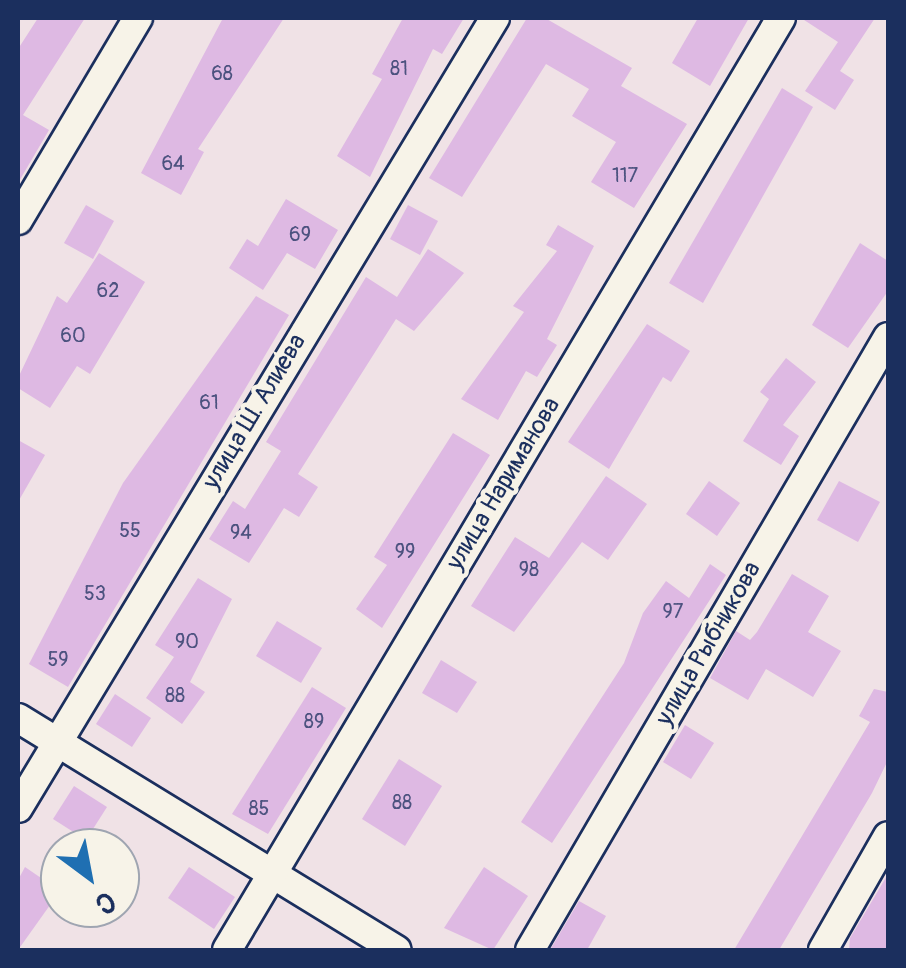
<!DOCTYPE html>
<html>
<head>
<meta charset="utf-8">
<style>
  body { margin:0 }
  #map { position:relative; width:906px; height:968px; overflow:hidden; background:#f0e2e6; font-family:Pangolin,sans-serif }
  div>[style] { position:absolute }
  .building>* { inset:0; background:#deb9e3 }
  .roads { filter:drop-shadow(2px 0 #1b2f5e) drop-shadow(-2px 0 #1b2f5e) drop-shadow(0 2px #1b2f5e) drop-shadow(0 -2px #1b2f5e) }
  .minor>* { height:28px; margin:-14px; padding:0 14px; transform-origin:14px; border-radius:14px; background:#f7f3e8 }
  span { translate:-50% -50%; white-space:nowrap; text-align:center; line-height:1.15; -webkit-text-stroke:9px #f7f3e8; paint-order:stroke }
  .number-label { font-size:20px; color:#4c527f }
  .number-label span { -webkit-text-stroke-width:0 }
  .street-label { font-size:25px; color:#1b2f5e }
  .frame { position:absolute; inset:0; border:20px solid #1b2f5e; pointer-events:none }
  .north { position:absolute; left:40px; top:828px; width:100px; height:100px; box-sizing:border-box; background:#f7f3e8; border:2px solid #9fa5b1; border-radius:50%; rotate:148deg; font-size:28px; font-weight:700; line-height:40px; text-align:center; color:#1b2f5e }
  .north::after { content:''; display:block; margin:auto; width:35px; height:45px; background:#1f6fb2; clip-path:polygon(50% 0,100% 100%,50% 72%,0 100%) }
</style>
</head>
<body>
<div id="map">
  <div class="building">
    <i style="clip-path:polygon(38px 18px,85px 18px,23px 115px,49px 130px,18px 183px,18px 49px)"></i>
    <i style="clip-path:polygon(223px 18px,284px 18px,198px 149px,204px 152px,181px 195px,141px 173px)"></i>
    <i style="clip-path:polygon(403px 18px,464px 18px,442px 54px,433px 49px,370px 177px,337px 156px,382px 79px,372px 74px)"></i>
    <i style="clip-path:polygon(527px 18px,545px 18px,632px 68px,621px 86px,687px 124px,634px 208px,591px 182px,616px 142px,572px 116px,589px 89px,546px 64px,462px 197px,429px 178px)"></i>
    <i style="clip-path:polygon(698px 18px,749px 18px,710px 86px,672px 63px)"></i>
    <i style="clip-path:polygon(801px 18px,875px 18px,840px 71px,854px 80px,835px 110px,805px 91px,838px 42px)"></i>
    <i style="clip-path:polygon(782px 88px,813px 107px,703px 303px,669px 283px)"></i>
    <i style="clip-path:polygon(286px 199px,338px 230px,315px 269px,287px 253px,263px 290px,229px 268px,247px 239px,258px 246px)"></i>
    <i style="clip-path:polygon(86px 205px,114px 221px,93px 259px,64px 243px)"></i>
    <i style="clip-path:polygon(408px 205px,438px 221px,420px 255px,390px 239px)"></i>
    <i style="clip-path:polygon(558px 225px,594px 246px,547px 339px,557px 345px,537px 377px,526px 371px,498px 420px,461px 399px,524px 312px,513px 306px,557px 251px,546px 245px)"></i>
    <i style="clip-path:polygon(860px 243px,888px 261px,888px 291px,848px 348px,812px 325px)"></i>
    <i style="clip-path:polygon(428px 249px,464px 273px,414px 331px,396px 319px,298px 474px,318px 487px,299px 517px,284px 508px,249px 563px,209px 539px,233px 501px,245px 509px,281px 451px,266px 442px,366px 277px,397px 297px)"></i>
    <i style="clip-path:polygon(99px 253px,145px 282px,90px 374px,77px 366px,50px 408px,18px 388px,18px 378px,57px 296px,67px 303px)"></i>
    <i style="clip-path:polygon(256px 296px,289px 315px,68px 687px,29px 664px,123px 483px)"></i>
    <i style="clip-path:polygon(647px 324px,690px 351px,671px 382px,663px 377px,609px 469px,568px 442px)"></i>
    <i style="clip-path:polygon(786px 358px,816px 382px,783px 425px,799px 436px,781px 465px,743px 441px,769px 399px,760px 392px)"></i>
    <i style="clip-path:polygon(453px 433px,490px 455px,382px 628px,356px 609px,387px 565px,374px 557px)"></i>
    <i style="clip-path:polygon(18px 440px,45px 455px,18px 502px)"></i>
    <i style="clip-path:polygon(606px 476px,647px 504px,608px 560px,582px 542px,514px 632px,471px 606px,515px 537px,549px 558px)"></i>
    <i style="clip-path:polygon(709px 481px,740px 503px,717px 536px,686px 514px)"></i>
    <i style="clip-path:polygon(839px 481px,880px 502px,858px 542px,817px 520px)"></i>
    <i style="clip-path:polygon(710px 564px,726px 575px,552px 843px,521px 822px,624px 663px,643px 613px,666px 581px,689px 598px)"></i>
    <i style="clip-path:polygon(792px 574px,829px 596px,808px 632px,841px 651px,813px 697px,766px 669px,748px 700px,710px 678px,736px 631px,750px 640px,757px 632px)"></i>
    <i style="clip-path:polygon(198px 578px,232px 599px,190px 682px,205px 692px,182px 724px,146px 698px,174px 657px,155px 645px)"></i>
    <i style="clip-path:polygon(277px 621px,322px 648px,301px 683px,256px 656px)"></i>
    <i style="clip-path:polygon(441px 660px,477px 682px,457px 713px,422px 693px)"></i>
    <i style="clip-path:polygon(312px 687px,346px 708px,268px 834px,232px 814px)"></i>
    <i style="clip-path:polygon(874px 689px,888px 692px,888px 760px,872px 793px,779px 950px,734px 950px,870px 722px,859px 716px)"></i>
    <i style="clip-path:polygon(115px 694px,151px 718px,132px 747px,96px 724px)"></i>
    <i style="clip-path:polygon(685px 725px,714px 743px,691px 779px,663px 762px)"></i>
    <i style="clip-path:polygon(399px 759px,442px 786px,405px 846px,362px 819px)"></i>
    <i style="clip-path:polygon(74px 786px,107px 807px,86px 840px,53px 819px)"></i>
    <i style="clip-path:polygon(25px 867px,60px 891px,18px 950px,18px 880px)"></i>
    <i style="clip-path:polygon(189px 867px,235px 897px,214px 929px,168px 898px)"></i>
    <i style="clip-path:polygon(484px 867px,528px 896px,493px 950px,444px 928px)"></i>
    <i style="clip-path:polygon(888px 874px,888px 950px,849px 950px,850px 938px)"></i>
    <i style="clip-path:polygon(579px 901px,606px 916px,587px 950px,550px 950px)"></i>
  </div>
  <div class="roads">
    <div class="minor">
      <i style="left:18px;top:220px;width:235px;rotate:-59.3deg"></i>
      <i style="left:18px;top:718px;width:444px;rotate:31.5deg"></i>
      <i style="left:18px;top:808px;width:923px;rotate:-58.88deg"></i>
      <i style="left:227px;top:950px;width:1084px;rotate:-59.27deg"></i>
      <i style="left:530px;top:950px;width:710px;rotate:-59.71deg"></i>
      <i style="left:823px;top:950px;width:131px;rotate:-60.3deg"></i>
    </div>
  </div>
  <div class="number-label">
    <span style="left:399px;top:68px">81</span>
    <span style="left:222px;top:73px">68</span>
    <span style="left:173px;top:163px">64</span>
    <span style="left:625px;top:175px">117</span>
    <span style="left:300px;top:234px">69</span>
    <span style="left:108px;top:290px">62</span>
    <span style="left:73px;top:335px">60</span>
    <span style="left:209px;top:402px">61</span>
    <span style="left:130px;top:530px">55</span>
    <span style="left:241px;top:532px">94</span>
    <span style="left:405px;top:551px">99</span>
    <span style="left:529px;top:569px">98</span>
    <span style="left:95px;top:593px">53</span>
    <span style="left:673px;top:611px">97</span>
    <span style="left:187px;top:641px">90</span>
    <span style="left:58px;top:659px">59</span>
    <span style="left:175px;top:695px">88</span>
    <span style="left:314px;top:721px">89</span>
    <span style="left:402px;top:802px">88</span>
    <span style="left:259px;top:808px">85</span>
  </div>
  <div class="street-label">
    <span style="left:255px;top:412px;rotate:-59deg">улица Ш. Алиева</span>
    <span style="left:504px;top:484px;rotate:-59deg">улица Нариманова</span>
    <span style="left:709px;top:644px;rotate:-60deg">улица Рыбникова</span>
  </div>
  <div class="frame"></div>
  <div class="north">С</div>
</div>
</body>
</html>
